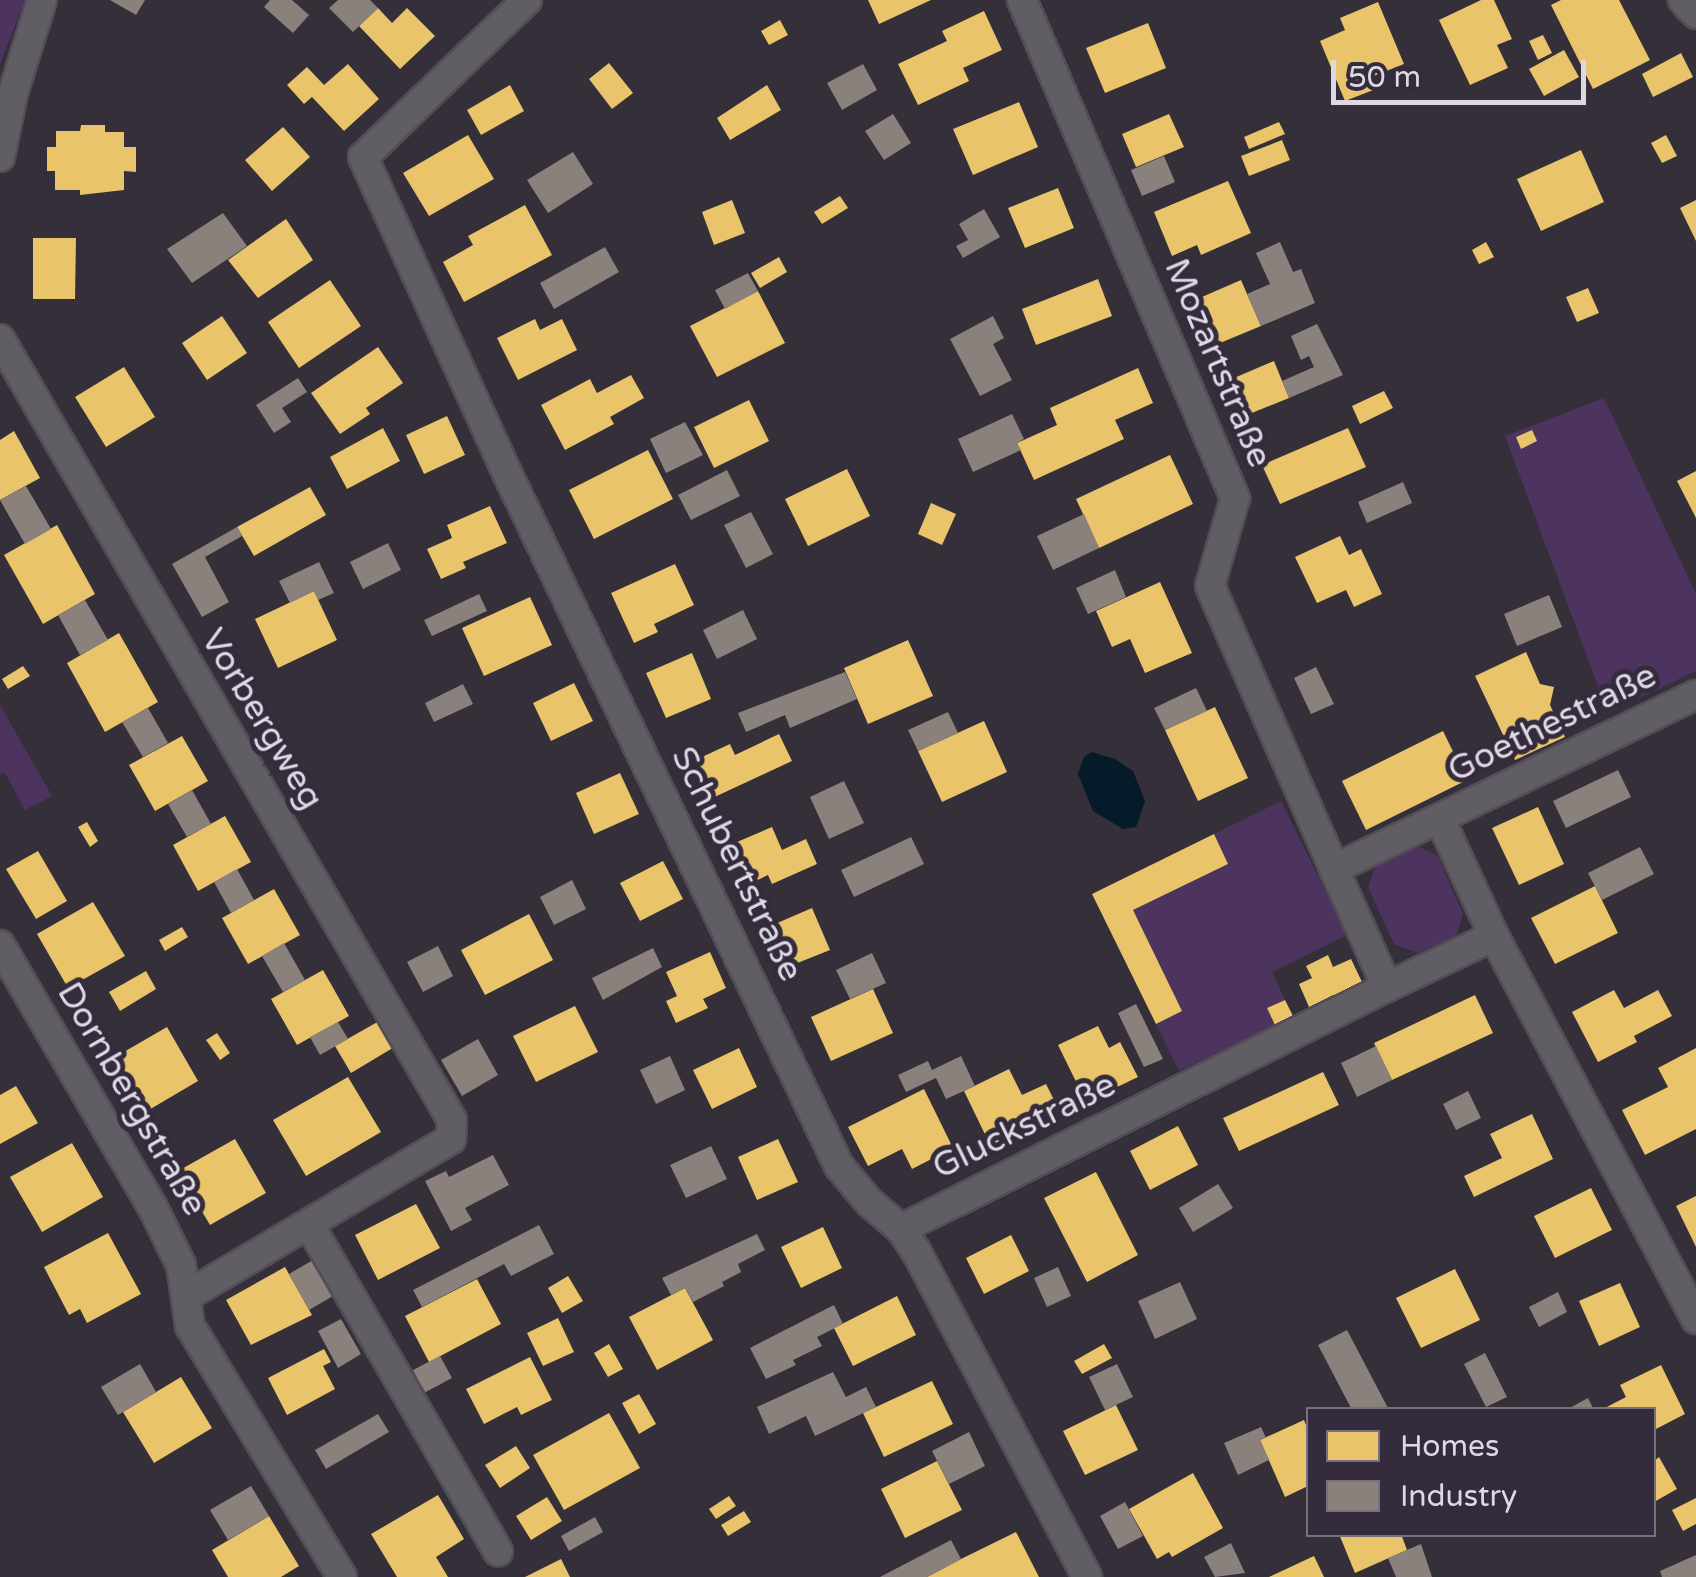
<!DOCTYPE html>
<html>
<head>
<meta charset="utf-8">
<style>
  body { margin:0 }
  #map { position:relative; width:1696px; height:1577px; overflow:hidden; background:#342f38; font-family:"Varela Round",sans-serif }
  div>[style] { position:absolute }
  .green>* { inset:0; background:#4d345f }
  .water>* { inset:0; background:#051b29 }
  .homes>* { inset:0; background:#e9c46a }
  .industry>* { inset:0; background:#8a817c }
  .roads { filter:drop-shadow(2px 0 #524e57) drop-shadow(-2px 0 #524e57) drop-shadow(0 2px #524e57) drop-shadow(0 -2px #524e57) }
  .street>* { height:28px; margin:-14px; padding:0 14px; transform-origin:14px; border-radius:14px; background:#615d64 }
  span { translate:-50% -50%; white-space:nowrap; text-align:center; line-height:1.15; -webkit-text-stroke:10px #342b3c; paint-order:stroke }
  .street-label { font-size:35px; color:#ded8e4 }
  .legend { position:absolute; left:1306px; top:1407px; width:350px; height:130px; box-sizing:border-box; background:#342b3c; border:2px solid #78707f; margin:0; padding:12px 18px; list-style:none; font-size:30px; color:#ded8e4 }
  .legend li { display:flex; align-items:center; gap:20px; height:50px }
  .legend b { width:50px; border:2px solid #78707f }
  .scale { position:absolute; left:1331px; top:60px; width:255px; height:45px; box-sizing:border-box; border:5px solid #ded8e4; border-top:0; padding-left:12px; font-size:30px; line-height:35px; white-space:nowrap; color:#ded8e4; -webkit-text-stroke:8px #342b3c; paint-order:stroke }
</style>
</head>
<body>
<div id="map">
  <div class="green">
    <i style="clip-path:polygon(0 0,25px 0,0 64px)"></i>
    <i style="clip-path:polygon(1604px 398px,1696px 594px,1696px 671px,1608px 713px,1505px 436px)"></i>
    <i style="clip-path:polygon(0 705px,52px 796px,25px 810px,5px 773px,0 774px)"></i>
    <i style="clip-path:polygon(1281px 801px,1347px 935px,1272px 972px,1285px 1000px,1267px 1008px,1275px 1025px,1179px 1071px,1156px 1024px,1182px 1011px,1133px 910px,1228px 864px,1214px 834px)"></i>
    <i style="clip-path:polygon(1415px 845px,1438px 856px,1463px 914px,1456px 936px,1418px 953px,1394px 944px,1368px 887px,1377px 861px)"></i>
  </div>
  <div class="water">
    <i style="clip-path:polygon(1092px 752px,1115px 759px,1133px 771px,1145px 801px,1136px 827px,1123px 829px,1093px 811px,1078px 774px,1084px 757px)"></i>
  </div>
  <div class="homes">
    <i style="clip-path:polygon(868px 0,931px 0,879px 24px)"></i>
    <i style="clip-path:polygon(1481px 0,1494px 0,1512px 39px,1497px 45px,1508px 68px,1470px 85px,1439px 20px)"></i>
    <i style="clip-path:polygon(1561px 0,1619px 0,1650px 60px,1593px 89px,1551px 5px)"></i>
    <i style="clip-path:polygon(1378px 2px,1404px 64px,1371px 77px,1376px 89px,1345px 101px,1320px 41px,1345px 30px,1340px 18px)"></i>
    <i style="clip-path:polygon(378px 8px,392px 23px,407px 8px,435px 36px,400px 69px,359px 26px)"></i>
    <i style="clip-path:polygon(984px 11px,1002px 50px,963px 68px,969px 81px,918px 105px,898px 64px,947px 41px,942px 31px)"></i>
    <i style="clip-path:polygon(780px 20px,788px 35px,769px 45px,761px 31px)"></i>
    <i style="clip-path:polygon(1148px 23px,1166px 68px,1105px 93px,1086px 48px)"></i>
    <i style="clip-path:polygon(1543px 35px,1552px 53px,1538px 60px,1529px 41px)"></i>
    <i style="clip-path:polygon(1564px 50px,1579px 77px,1544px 96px,1529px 69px)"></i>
    <i style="clip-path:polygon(1681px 53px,1693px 77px,1653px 97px,1642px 74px)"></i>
    <i style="clip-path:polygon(609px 63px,633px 93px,612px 109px,589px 79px)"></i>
    <i style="clip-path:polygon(348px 64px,379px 99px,344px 131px,312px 97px,304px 104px,287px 85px,307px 67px,324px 85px)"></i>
    <i style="clip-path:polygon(510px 85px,524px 111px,481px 135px,467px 110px)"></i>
    <i style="clip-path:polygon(767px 85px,781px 110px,730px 140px,717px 118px)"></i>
    <i style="clip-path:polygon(1019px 102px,1038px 147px,973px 175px,953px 129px)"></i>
    <i style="clip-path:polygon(1169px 114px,1184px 147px,1136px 167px,1122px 134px)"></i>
    <i style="clip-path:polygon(1279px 122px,1285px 134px,1249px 149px,1244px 137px)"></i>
    <i style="clip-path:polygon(81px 125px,105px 125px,105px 132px,124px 132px,124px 147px,136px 147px,136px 172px,124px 171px,124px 190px,80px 195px,80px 190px,55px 190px,55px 171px,47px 171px,47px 147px,56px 147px,56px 131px,80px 131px)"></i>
    <i style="clip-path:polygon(283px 127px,310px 157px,272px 191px,245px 160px)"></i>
    <i style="clip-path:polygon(468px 135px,494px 179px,429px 216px,403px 173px)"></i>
    <i style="clip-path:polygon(1666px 135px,1677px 156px,1662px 163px,1651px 143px)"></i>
    <i style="clip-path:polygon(1282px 140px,1290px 160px,1249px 176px,1241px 156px)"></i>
    <i style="clip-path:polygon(1581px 150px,1604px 202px,1541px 231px,1517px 179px)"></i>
    <i style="clip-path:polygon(1228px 181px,1251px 233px,1201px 255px,1197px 245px,1172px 256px,1154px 212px)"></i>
    <i style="clip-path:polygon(1058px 188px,1074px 228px,1025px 248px,1008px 208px)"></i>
    <i style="clip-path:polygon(840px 196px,848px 208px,822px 224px,814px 212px)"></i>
    <i style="clip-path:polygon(732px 200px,745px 233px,714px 245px,702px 212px)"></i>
    <i style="clip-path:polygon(1696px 200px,1696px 241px,1680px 208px)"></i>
    <i style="clip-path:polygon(525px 205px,552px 255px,464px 302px,443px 262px,473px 245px,468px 236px)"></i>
    <i style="clip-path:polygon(286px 219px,313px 260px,258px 298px,228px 260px)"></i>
    <i style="clip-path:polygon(33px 238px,76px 238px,75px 299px,33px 299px)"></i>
    <i style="clip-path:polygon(1486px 242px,1494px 257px,1479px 264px,1472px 250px)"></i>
    <i style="clip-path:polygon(779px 257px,787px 272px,760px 288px,751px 273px)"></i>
    <i style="clip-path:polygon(1098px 279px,1112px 316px,1036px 345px,1022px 309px)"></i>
    <i style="clip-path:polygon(330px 280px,361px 326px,299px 368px,268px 322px)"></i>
    <i style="clip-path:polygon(1241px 280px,1261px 326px,1208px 348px,1188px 303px)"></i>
    <i style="clip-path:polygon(1588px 288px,1599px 313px,1577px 322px,1566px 297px)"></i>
    <i style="clip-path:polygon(758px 291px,785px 343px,717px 377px,690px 326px)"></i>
    <i style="clip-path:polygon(222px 316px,247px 353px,207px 380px,182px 343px)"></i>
    <i style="clip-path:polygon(535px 319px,540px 330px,562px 319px,577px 350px,518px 380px,497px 338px)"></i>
    <i style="clip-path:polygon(378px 347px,403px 383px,366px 408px,370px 414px,340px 434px,311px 393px)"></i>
    <i style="clip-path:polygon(1274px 361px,1289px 398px,1242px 417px,1227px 381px)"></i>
    <i style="clip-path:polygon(124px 367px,155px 417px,106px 447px,75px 397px)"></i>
    <i style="clip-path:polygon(1138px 368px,1153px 403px,1115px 420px,1124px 439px,1034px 480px,1017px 443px,1057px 425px,1050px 408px)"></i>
    <i style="clip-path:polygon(631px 375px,644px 398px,610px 417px,614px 424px,565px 450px,541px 405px,590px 379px,597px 393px)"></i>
    <i style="clip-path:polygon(1384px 391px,1393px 408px,1360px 424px,1352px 406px)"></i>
    <i style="clip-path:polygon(749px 400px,769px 441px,714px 468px,694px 427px)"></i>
    <i style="clip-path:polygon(447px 416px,465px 455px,424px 474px,406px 435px)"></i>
    <i style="clip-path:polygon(383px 428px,400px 461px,347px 489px,330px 457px)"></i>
    <i style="clip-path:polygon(1348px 428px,1366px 467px,1280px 504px,1262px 465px)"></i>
    <i style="clip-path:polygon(1532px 430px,1537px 441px,1521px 449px,1516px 437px)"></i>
    <i style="clip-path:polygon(14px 431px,40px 478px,0 500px,0 440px)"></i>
    <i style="clip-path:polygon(648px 450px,673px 499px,594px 539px,569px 490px)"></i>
    <i style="clip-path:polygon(1170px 455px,1193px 504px,1099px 548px,1076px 499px)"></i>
    <i style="clip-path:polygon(847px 469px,870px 516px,808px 546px,785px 499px)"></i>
    <i style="clip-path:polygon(1696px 471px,1696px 518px,1677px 481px)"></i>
    <i style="clip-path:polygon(310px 487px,326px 515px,254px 556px,237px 527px)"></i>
    <i style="clip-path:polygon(931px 503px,956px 514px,942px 545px,918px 534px)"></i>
    <i style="clip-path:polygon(490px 506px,507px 543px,463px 562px,466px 568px,441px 579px,427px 549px,452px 538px,447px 525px)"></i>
    <i style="clip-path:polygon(57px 525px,95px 594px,43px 624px,4px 555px)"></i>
    <i style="clip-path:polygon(1340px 536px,1349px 555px,1361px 549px,1382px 594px,1354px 607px,1346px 590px,1317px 603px,1295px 557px)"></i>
    <i style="clip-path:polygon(675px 564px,694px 605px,654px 624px,658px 632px,634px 643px,611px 593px)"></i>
    <i style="clip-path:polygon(1160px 582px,1192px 653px,1145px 673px,1130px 639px,1112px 647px,1096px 611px)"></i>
    <i style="clip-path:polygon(314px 591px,337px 640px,278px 668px,255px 619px)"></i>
    <i style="clip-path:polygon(530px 597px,552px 645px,484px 676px,462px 628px)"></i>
    <i style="clip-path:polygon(119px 633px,158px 702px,105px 732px,67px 663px)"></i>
    <i style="clip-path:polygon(908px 640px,933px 696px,868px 724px,844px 668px)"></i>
    <i style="clip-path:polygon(1526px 652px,1540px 684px,1554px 687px,1550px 705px,1565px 737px,1515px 760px,1475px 676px)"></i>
    <i style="clip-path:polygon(692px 653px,711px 699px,666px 718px,646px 673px)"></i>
    <i style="clip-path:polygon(23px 666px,30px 676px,8px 689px,2px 679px)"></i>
    <i style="clip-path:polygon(574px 683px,593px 721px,551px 741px,533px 703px)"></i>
    <i style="clip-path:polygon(1215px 707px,1248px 778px,1198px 801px,1165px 730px)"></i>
    <i style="clip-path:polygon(984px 721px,1007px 772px,942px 802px,918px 751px)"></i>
    <i style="clip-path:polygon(1443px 731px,1467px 780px,1366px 830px,1342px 781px)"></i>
    <i style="clip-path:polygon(779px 734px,792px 761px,706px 801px,689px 763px,730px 744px,735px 755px)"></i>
    <i style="clip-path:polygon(182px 736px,208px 781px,155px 811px,129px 765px)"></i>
    <i style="clip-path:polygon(620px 773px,639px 814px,594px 834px,576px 793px)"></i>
    <i style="clip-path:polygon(1538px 807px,1564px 864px,1519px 885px,1492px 828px)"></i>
    <i style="clip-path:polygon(225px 816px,251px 862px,198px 891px,173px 845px)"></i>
    <i style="clip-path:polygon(87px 822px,98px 841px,90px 847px,78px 827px)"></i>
    <i style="clip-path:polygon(772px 827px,782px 850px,806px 839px,817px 864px,772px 884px,768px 875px,747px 885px,730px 845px)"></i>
    <i style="clip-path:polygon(1214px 834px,1228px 864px,1133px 910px,1182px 1011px,1156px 1024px,1092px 894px)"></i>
    <i style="clip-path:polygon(38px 851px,67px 901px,36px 919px,6px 869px)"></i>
    <i style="clip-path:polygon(663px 861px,683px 899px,640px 921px,620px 883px)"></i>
    <i style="clip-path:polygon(1595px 886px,1618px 933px,1555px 964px,1531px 918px)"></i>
    <i style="clip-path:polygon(274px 889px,300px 935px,248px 964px,222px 918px)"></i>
    <i style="clip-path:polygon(93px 902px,125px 956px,68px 988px,37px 934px)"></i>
    <i style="clip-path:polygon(812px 908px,830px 950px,785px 968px,768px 927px)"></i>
    <i style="clip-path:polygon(529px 914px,553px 960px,485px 995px,461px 950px)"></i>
    <i style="clip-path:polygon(182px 927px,188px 937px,165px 951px,159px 940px)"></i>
    <i style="clip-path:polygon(710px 952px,726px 988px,703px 999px,708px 1008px,676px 1023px,666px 1001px,677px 996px,666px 972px)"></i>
    <i style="clip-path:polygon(1328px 955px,1333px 967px,1351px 959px,1362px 982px,1309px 1007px,1299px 984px,1312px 978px,1306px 966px)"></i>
    <i style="clip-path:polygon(323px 970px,349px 1016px,297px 1045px,271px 999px)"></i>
    <i style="clip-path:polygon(146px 971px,156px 989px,120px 1011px,109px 992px)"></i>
    <i style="clip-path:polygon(873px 989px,893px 1033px,831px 1061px,811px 1017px)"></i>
    <i style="clip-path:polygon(1614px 990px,1624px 1008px,1658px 990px,1672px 1016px,1634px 1036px,1637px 1042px,1598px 1062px,1572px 1012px)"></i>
    <i style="clip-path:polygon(1475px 995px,1493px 1033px,1392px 1080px,1374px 1043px)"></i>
    <i style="clip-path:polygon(1285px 1000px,1293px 1016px,1275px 1025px,1267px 1008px)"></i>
    <i style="clip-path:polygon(575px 1006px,598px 1052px,536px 1082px,513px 1036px)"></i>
    <i style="clip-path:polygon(381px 1020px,396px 1046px,351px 1073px,335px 1046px)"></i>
    <i style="clip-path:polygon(1098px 1026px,1109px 1048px,1120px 1042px,1138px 1077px,1086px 1102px,1058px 1045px)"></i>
    <i style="clip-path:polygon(167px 1027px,198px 1081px,142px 1114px,110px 1060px)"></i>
    <i style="clip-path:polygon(217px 1033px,230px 1053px,220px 1060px,206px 1040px)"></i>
    <i style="clip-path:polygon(739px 1048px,757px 1087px,712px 1109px,693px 1070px)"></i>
    <i style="clip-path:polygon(1696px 1048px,1696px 1129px,1645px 1155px,1622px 1110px,1668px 1087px,1658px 1068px)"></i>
    <i style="clip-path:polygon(1009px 1069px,1022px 1095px,1046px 1084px,1060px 1112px,1035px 1124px,1038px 1130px,993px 1151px,964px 1091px)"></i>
    <i style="clip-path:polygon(1323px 1072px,1339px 1105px,1239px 1151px,1223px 1118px)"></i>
    <i style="clip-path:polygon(348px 1077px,381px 1132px,306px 1176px,273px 1120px)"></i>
    <i style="clip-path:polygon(16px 1086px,38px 1123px,0 1144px,0 1095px)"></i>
    <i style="clip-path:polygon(924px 1089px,953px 1148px,912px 1169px,902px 1149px,868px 1166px,848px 1127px)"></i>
    <i style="clip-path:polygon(1532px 1114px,1553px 1159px,1474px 1197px,1464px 1176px,1502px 1158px,1490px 1134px)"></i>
    <i style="clip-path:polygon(1178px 1126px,1198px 1165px,1150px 1190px,1130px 1151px)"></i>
    <i style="clip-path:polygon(235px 1139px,266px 1193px,210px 1225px,178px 1171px)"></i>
    <i style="clip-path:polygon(778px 1139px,798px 1182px,757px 1200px,738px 1157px)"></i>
    <i style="clip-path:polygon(72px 1143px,103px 1197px,42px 1232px,10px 1177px)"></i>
    <i style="clip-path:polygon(1096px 1172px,1138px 1255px,1087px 1282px,1044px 1198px)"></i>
    <i style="clip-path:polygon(1591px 1188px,1612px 1230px,1555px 1258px,1534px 1216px)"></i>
    <i style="clip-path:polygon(1696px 1196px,1696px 1247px,1676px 1206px)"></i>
    <i style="clip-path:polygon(416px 1204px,440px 1248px,378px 1280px,355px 1235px)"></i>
    <i style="clip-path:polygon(823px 1227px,842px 1268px,801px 1288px,781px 1247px)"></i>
    <i style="clip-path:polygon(108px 1233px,141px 1294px,87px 1323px,80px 1309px,69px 1315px,44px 1267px)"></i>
    <i style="clip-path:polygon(1011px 1235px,1029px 1271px,984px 1294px,966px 1258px)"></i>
    <i style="clip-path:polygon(285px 1267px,312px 1315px,251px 1345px,226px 1300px)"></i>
    <i style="clip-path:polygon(1455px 1269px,1480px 1320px,1421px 1348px,1396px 1298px)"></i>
    <i style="clip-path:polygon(568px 1276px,583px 1301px,562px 1313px,548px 1288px)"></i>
    <i style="clip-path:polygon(477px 1279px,501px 1324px,429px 1362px,405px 1316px)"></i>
    <i style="clip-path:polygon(1620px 1283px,1640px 1327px,1599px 1346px,1579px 1301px)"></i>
    <i style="clip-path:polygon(685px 1288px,713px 1340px,657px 1370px,629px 1317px)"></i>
    <i style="clip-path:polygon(897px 1296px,916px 1335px,853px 1366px,834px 1328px)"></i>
    <i style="clip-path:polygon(558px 1318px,574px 1352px,543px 1366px,527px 1333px)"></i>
    <i style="clip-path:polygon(609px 1344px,623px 1369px,608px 1377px,594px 1353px)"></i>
    <i style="clip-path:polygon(1104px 1344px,1112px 1358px,1082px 1374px,1074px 1361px)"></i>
    <i style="clip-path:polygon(324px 1349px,331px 1362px,323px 1366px,335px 1389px,287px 1415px,268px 1378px)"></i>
    <i style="clip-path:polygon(530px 1357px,552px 1400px,521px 1415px,517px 1407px,484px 1424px,466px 1389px)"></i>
    <i style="clip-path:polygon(1661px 1365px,1685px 1414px,1654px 1430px,1654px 1410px,1601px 1410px,1626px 1397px,1620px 1385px)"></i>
    <i style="clip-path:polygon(181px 1377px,212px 1428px,154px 1463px,123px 1412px)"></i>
    <i style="clip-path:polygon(932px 1381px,953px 1424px,884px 1457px,863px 1413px)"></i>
    <i style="clip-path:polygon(639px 1394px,656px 1424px,639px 1434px,622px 1403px)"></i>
    <i style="clip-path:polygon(1116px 1405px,1138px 1450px,1085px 1475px,1063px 1431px)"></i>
    <i style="clip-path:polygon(609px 1413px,640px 1468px,564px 1510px,533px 1455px)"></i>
    <i style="clip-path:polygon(1304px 1420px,1308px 1430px,1308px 1486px,1285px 1497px,1260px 1440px)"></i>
    <i style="clip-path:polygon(516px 1446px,530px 1468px,500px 1488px,485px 1465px)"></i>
    <i style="clip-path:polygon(1659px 1457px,1677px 1489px,1654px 1502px,1654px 1461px)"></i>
    <i style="clip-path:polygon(937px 1461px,962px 1510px,905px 1538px,881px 1489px)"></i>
    <i style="clip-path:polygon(1193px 1473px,1223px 1528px,1172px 1557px,1169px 1552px,1157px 1559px,1129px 1509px)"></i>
    <i style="clip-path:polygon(438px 1495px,464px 1539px,436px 1557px,448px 1577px,397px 1577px,371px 1534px)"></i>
    <i style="clip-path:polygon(729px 1496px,736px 1506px,716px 1519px,709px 1509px)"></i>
    <i style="clip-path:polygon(547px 1497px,562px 1521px,531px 1540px,516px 1516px)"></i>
    <i style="clip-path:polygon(1696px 1498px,1696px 1524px,1683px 1531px,1672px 1510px)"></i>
    <i style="clip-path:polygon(744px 1511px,751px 1522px,728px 1536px,721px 1525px)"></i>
    <i style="clip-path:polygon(269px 1516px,299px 1566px,281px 1577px,228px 1577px,212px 1550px)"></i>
    <i style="clip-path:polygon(1016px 1532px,1039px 1577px,927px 1577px,961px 1559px)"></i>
    <i style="clip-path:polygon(1339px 1534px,1401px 1534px,1407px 1550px,1355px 1573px)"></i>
    <i style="clip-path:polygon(1314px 1556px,1324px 1577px,1269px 1577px)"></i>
    <i style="clip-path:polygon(561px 1559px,570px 1577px,525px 1577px)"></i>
  </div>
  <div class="industry">
    <i style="clip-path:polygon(110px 0,145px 0,136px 15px)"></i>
    <i style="clip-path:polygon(270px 0,292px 0,309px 15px,293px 33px,264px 7px)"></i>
    <i style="clip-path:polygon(338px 0,370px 0,378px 8px,353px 32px,329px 8px)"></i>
    <i style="clip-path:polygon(863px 64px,877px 90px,842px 110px,827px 83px)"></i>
    <i style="clip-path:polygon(893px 114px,911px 143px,884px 160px,865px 131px)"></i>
    <i style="clip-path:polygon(573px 152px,593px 184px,548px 213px,527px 180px)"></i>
    <i style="clip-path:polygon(1164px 156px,1175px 182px,1142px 196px,1131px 170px)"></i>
    <i style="clip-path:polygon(984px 209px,1000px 237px,963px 258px,956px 246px,968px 240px,959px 224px)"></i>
    <i style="clip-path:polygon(223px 213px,247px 246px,192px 283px,167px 249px)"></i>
    <i style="clip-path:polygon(1280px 242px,1293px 272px,1301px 269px,1315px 303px,1261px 326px,1247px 294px,1270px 284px,1256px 253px)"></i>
    <i style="clip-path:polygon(605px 247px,619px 272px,554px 309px,540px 283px)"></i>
    <i style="clip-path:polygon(748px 273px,758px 291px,725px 309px,715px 290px)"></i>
    <i style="clip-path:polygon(993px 316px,1004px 338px,993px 344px,1012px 380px,980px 396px,950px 339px)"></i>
    <i style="clip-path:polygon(1317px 324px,1343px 375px,1289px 398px,1282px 381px,1314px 367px,1309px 356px,1301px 360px,1291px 336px)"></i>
    <i style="clip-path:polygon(298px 378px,307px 392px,282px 408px,291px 422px,274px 433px,256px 405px)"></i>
    <i style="clip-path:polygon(1012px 414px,1024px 439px,1017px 443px,1021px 450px,973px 472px,958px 439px)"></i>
    <i style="clip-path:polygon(685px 422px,703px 455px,666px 473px,650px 439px)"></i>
    <i style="clip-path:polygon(727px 470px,740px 496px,691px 520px,678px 495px)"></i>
    <i style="clip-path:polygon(1403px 482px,1412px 503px,1367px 523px,1358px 502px)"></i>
    <i style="clip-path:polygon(26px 486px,51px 529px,25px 544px,0 500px)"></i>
    <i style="clip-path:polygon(751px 512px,773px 554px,746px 568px,724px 525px)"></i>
    <i style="clip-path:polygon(1084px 514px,1099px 548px,1053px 570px,1037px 536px)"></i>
    <i style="clip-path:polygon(237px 527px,242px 536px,205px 557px,229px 602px,202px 617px,172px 564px)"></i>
    <i style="clip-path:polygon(388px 543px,401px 570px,363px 589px,350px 562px)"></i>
    <i style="clip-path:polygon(319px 562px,334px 593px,318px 600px,314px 591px,290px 603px,279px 581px)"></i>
    <i style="clip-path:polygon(1115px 570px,1126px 597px,1088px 614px,1076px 588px)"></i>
    <i style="clip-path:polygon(479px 594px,487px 611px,432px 636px,424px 620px)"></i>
    <i style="clip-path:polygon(1549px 595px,1562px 627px,1517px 646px,1504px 614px)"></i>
    <i style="clip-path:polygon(85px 600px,108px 640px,80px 655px,58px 615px)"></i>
    <i style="clip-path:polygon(743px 610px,757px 639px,717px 659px,703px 630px)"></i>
    <i style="clip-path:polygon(1316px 667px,1334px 704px,1311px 714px,1294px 678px)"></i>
    <i style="clip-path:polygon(845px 672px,857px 699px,790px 728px,785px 715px,746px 732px,738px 713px)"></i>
    <i style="clip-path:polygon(463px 684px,473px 704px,434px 722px,425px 703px)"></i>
    <i style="clip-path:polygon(1196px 688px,1207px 711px,1165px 730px,1154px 708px)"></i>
    <i style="clip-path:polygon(148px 708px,168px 743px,143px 757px,122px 722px)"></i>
    <i style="clip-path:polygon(948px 712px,958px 733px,918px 751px,908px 730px)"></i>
    <i style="clip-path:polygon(1618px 770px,1631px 797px,1566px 828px,1553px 801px)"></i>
    <i style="clip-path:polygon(844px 781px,864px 823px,829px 839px,810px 797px)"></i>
    <i style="clip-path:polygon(192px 790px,211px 824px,187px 837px,168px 804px)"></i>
    <i style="clip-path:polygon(911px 837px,924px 864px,854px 897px,841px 870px)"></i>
    <i style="clip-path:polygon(1640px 847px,1654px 874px,1602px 900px,1588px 873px)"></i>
    <i style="clip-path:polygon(237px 869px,254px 900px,231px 913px,214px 882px)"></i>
    <i style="clip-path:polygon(572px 880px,586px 909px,554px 925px,540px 897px)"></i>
    <i style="clip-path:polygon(284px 943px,305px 980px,283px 992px,262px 956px)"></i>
    <i style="clip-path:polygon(438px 946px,453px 976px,423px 992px,407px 962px)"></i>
    <i style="clip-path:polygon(653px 948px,662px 967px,603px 1000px,592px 978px)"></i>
    <i style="clip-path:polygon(872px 953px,886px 983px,850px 999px,836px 970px)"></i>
    <i style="clip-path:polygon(1136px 1004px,1163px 1059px,1144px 1067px,1118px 1013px)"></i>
    <i style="clip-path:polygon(338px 1022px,348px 1039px,320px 1055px,310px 1037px)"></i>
    <i style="clip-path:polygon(478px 1039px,498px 1075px,462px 1096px,441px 1060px)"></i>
    <i style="clip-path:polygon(1376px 1046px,1392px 1080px,1357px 1097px,1341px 1063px)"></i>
    <i style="clip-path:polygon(670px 1056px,685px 1090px,656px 1104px,640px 1070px)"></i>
    <i style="clip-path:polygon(961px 1056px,975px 1086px,946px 1099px,936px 1078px,906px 1092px,898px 1075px,928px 1061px,932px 1070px)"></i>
    <i style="clip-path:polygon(1468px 1091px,1481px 1118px,1456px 1130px,1443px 1104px)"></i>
    <i style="clip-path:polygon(711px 1146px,727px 1179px,686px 1198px,670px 1165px)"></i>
    <i style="clip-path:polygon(493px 1155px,509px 1185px,465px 1208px,472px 1220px,451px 1231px,425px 1181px,446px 1171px,449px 1177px)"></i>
    <i style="clip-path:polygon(1218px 1184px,1233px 1208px,1193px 1232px,1179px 1208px)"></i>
    <i style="clip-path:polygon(539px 1225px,554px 1254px,511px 1276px,504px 1264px,422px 1307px,413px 1290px)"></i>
    <i style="clip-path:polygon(757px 1234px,765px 1250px,738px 1264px,741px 1272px,722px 1282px,724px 1286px,693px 1302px,685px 1288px,671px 1295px,662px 1278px)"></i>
    <i style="clip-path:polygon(313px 1260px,333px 1296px,309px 1310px,289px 1274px)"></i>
    <i style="clip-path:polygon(1058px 1267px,1071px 1296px,1047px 1307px,1034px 1278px)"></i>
    <i style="clip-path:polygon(1180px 1282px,1197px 1319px,1155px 1339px,1138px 1301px)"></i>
    <i style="clip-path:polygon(1558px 1292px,1567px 1312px,1539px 1327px,1529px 1307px)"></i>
    <i style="clip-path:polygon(834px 1305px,843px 1324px,817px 1337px,822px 1346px,793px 1360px,796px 1365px,766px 1379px,750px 1348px)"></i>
    <i style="clip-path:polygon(341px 1319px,361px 1354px,338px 1368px,318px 1331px)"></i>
    <i style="clip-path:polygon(1347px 1330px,1389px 1410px,1352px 1410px,1318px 1345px)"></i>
    <i style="clip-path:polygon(1485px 1353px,1507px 1397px,1486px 1407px,1464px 1364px)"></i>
    <i style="clip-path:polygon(440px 1356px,452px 1378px,424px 1393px,413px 1370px)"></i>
    <i style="clip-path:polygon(140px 1364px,156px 1392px,118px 1415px,101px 1387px)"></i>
    <i style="clip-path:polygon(1117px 1364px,1133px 1397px,1105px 1410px,1089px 1377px)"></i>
    <i style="clip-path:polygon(833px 1372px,846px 1397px,866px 1387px,876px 1407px,815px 1436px,806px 1416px,769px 1434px,757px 1407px)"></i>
    <i style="clip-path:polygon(1588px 1398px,1594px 1410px,1566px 1410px)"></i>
    <i style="clip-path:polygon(378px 1414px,389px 1432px,326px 1469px,315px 1450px)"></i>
    <i style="clip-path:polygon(1261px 1427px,1266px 1438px,1260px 1440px,1269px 1460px,1238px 1475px,1224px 1443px)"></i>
    <i style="clip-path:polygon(969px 1432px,985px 1466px,949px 1484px,932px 1451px)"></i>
    <i style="clip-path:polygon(251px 1486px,269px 1516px,228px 1540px,210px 1510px)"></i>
    <i style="clip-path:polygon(1125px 1502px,1143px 1536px,1118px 1549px,1100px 1516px)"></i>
    <i style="clip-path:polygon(595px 1517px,603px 1532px,569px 1551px,561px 1536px)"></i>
    <i style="clip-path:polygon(951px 1540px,961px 1559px,927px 1577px,880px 1577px)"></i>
    <i style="clip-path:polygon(1231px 1543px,1245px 1573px,1215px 1577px,1204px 1557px)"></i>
    <i style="clip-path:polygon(1421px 1544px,1432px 1577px,1396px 1577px,1388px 1558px)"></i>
    <i style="clip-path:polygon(1696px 1555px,1696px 1577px,1662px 1577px,1660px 1571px)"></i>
  </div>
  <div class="roads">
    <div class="street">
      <i style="left:527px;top:0;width:227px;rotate:136.2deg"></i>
      <i style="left:363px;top:157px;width:352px;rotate:65.5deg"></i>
      <i style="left:509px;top:477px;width:764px;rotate:64.41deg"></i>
      <i style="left:839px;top:1166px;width:47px;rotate:50.2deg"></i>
      <i style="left:869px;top:1202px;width:42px;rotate:40.2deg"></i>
      <i style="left:901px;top:1229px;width:27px;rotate:56deg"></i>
      <i style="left:916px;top:1251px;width:368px;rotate:62.3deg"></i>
      <i style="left:1022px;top:0;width:542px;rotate:66.84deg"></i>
      <i style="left:1235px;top:498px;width:91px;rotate:105.9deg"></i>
      <i style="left:1210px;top:586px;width:309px;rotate:66.3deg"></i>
      <i style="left:1683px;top:0;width:19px;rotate:47deg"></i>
      <i style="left:0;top:157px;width:65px;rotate:-78.5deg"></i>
      <i style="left:13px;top:93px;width:97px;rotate:-72.7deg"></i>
      <i style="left:0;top:339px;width:902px;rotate:59.94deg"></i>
      <i style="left:452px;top:1120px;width:19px;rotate:93deg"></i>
      <i style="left:451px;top:1139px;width:306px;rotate:149.3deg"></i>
      <i style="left:1440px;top:819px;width:129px;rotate:65.2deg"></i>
      <i style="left:1494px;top:936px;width:119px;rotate:154.5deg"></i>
      <i style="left:1387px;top:987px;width:129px;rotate:-114.2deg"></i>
      <i style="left:1334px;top:869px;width:402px;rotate:-25.7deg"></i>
      <i style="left:1494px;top:936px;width:433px;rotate:62.2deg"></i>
      <i style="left:0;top:945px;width:302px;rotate:59.8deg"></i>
      <i style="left:152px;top:1206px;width:66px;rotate:63.8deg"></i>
      <i style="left:181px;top:1265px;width:62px;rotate:81.6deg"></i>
      <i style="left:190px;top:1326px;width:293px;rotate:58.8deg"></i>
      <i style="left:309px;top:1224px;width:378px;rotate:60deg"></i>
      <i style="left:901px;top:1229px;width:543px;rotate:-26.47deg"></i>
    </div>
  </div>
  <div class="street-label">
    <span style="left:1218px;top:363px;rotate:67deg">Mozartstraße</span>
    <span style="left:262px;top:719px;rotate:59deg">Vorbergweg</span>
    <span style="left:1552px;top:723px;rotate:-26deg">Goethestraße</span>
    <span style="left:737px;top:864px;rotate:64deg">Schubertstraße</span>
    <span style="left:132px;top:1099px;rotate:60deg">Dornbergstraße</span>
    <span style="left:1024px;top:1126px;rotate:-26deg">Gluckstraße</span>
  </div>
  <ul class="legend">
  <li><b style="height:28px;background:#e9c46a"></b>Homes</li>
  <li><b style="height:28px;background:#8a817c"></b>Industry</li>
  </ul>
  <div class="scale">50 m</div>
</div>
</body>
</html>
